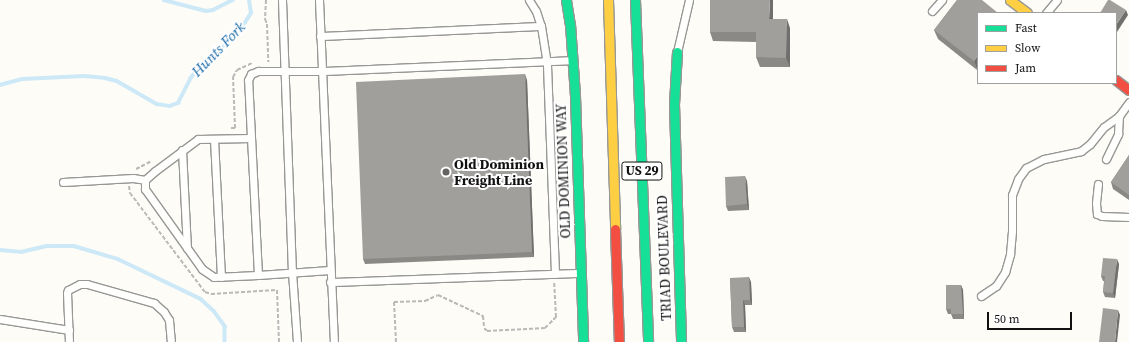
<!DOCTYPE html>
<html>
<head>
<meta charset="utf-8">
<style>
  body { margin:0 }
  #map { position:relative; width:1129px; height:342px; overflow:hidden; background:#fdfcf7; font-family:"Source Serif 4",serif }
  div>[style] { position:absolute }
  .stream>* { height:3.5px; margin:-1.75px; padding:0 1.75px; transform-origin:1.75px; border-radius:1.75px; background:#cde8f7 }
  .path>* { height:2px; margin-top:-1px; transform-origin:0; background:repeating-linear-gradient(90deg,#b9b9b8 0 4px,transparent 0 6px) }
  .roads { filter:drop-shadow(1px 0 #979795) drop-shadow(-1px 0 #979795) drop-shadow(0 1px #979795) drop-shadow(0 -1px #979795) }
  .lane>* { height:7px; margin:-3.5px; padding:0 3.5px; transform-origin:3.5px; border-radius:3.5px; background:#fffffe }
  .fast>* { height:9px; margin:-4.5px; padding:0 4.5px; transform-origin:4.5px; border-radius:4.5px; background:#16e098 }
  .slow>* { height:9px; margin:-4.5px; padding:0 4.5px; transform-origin:4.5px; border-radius:4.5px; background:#ffcf43 }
  .jam>* { height:9px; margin:-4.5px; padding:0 4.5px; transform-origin:4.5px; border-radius:4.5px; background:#f24e42 }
  .wall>* { inset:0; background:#8a8986 }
  .shaded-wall>* { inset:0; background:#716f6d }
  .building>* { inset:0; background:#a19f9c }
  .dots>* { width:11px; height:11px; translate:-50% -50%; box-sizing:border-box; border:2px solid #fff; border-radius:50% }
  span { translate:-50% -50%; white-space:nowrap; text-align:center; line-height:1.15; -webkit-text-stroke:4px #fff; paint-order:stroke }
  .shield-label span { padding:1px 3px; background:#fff; border:1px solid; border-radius:3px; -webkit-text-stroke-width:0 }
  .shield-label { font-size:13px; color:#111; font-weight:700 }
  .poi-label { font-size:14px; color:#111; font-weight:700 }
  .left { translate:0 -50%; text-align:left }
  .street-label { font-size:14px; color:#111 }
  .water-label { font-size:15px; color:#1768a6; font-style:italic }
  .legend { position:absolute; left:977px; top:12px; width:140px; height:72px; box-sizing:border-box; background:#fff; border:1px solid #a0a0a0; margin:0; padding:5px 7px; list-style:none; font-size:12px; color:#111 }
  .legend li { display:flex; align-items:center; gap:8px; height:20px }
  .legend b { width:20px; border:1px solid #a0a0a0 }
  .scale { position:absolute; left:987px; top:312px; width:85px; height:18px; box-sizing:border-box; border:2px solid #111; border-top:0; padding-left:5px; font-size:12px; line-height:14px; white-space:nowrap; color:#111; -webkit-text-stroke:3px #fff; paint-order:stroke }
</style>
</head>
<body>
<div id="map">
  <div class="stream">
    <i style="left:164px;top:0;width:43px;rotate:14.7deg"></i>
    <i style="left:206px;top:11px;width:7px;rotate:-8deg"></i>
    <i style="left:213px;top:10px;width:22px;rotate:-27deg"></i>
    <i style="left:0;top:85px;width:23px;rotate:-15deg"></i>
    <i style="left:22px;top:79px;width:62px;rotate:-2.8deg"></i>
    <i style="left:84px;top:76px;width:21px;rotate:5deg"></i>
    <i style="left:105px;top:78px;width:12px;rotate:14deg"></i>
    <i style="left:117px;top:81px;width:46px;rotate:29.9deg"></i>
    <i style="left:157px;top:104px;width:13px;rotate:9deg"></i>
    <i style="left:170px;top:106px;width:9px;rotate:-21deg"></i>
    <i style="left:178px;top:103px;width:27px;rotate:-63deg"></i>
    <i style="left:190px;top:79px;width:17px;rotate:-54deg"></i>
    <i style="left:200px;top:65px;width:17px;rotate:-33deg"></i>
    <i style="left:214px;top:56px;width:38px;rotate:-45deg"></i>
    <i style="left:241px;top:29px;width:19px;rotate:-58deg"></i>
    <i style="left:251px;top:13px;width:13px;rotate:-99deg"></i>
    <i style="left:0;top:250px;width:21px;rotate:5deg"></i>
    <i style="left:21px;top:252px;width:27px;rotate:-13deg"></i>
    <i style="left:47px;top:246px;width:27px"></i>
    <i style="left:74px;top:246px;width:46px;rotate:16.5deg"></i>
    <i style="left:118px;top:259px;width:92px;rotate:25.7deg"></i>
    <i style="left:201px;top:299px;width:18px;rotate:43deg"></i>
    <i style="left:214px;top:311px;width:19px;rotate:54deg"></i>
    <i style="left:225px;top:326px;width:16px;rotate:90deg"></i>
  </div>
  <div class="path">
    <i style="left:266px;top:0;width:19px;rotate:93deg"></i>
    <i style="left:265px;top:19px;width:5px;rotate:68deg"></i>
    <i style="left:267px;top:24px;width:38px;rotate:88deg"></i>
    <i style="left:231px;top:128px;width:4px"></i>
    <i style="left:235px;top:128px;width:51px;rotate:-92.2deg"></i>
    <i style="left:233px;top:77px;width:8px;rotate:-60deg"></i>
    <i style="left:237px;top:70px;width:17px;rotate:-25deg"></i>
    <i style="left:136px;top:169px;width:16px;rotate:-27deg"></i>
    <i style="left:129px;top:186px;width:7px;rotate:82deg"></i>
    <i style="left:130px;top:193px;width:124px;rotate:52.9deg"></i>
    <i style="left:205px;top:292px;width:6px;rotate:18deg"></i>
    <i style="left:211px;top:294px;width:66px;rotate:-3.5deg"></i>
    <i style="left:277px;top:290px;width:52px;rotate:87.8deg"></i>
    <i style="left:396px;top:342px;width:40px;rotate:-92.9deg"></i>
    <i style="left:394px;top:302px;width:31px;rotate:-2deg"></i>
    <i style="left:425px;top:301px;width:14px;rotate:-25deg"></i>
    <i style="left:438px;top:295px;width:50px;rotate:25deg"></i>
    <i style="left:483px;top:316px;width:12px;rotate:85deg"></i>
    <i style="left:484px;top:328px;width:4px;rotate:45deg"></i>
    <i style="left:487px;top:331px;width:58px;rotate:-3deg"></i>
    <i style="left:545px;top:328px;width:16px;rotate:-45deg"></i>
    <i style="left:556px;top:317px;width:35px;rotate:-93deg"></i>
  </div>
  <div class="roads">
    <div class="lane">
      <i style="left:282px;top:0;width:272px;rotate:87.9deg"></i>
      <i style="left:292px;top:272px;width:70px;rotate:85.9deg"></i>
      <i style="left:319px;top:0;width:342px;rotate:87.5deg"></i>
      <i style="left:529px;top:0;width:13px;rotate:58deg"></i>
      <i style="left:536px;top:11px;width:16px;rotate:72deg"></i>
      <i style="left:541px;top:26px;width:39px;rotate:81deg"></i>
      <i style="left:547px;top:65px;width:209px;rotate:87.8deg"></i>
      <i style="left:932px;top:11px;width:15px;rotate:-48deg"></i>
      <i style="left:1046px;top:13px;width:17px;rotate:-50deg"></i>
      <i style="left:320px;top:36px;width:221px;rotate:-2.6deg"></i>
      <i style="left:677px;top:52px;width:53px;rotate:-77deg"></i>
      <i style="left:251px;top:138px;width:53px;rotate:178.9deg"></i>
      <i style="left:198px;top:139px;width:54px;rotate:143.3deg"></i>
      <i style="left:155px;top:171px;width:13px;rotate:138deg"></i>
      <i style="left:145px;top:180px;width:9px;rotate:90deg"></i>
      <i style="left:145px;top:189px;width:98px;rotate:54.5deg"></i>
      <i style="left:202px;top:269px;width:14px;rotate:34deg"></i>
      <i style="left:214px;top:277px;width:44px;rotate:-2.6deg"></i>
      <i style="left:214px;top:139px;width:138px;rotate:87.1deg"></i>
      <i style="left:182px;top:150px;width:98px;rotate:87.1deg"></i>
      <i style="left:1106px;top:159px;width:28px;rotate:-64deg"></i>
      <i style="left:1118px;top:134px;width:18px;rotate:-87deg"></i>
      <i style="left:63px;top:182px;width:70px;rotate:-3.3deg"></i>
      <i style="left:133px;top:178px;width:12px;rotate:9deg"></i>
      <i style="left:1098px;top:184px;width:19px;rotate:96deg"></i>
      <i style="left:1096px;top:203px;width:11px;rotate:85deg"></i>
      <i style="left:1097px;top:214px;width:5px;rotate:22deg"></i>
      <i style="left:1102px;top:216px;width:27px;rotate:2deg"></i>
      <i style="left:330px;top:270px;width:72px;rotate:176deg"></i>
      <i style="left:258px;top:275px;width:195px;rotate:-92.9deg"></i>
      <i style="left:248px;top:80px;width:7px;rotate:-63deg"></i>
      <i style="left:251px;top:74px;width:8px;rotate:-23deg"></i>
      <i style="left:258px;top:71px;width:64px"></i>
      <i style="left:322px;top:71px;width:250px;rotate:-2.5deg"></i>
      <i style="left:330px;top:282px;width:250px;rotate:-2.1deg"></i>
      <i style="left:981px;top:296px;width:18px;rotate:-34deg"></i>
      <i style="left:996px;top:286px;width:17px;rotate:-57deg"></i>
      <i style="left:1005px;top:272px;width:19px;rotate:-74deg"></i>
      <i style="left:1010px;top:254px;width:23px;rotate:-85deg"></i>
      <i style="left:1012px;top:231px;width:36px;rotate:-90deg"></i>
      <i style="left:1012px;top:195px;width:17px;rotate:-69deg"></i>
      <i style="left:1018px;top:179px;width:14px;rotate:-54deg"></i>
      <i style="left:1026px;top:168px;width:20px;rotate:-27deg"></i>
      <i style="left:1044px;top:159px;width:38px;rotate:-12deg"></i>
      <i style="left:1081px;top:151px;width:11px;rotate:-38deg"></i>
      <i style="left:1090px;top:144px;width:22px;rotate:-51deg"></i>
      <i style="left:1104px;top:127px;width:19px;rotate:-36deg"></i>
      <i style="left:1119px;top:116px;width:17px;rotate:-54deg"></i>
      <i style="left:0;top:319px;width:70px;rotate:9.1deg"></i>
      <i style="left:69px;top:342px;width:49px;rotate:-92.3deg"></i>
      <i style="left:67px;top:293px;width:3px;rotate:-72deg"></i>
      <i style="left:68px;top:290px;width:13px;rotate:-27deg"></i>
      <i style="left:80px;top:284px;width:7px"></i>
      <i style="left:87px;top:284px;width:70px;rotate:15.8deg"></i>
      <i style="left:154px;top:303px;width:13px;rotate:42deg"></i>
      <i style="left:164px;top:312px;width:9px;rotate:58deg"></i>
      <i style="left:169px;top:320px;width:22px;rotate:85deg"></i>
    </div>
    <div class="fast">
      <i style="left:566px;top:0;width:24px;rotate:81deg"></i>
      <i style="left:570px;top:24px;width:72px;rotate:86deg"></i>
      <i style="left:575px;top:96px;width:246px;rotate:88.1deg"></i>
      <i style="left:635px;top:0;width:342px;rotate:87.8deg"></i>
      <i style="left:677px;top:52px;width:52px;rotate:93.3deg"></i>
      <i style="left:674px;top:104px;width:238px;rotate:88.3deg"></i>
    </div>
    <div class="slow">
      <i style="left:608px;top:0;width:229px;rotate:88.2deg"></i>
      <i style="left:1010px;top:0;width:21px;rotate:37deg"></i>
    </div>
    <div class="jam">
      <i style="left:1116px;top:80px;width:16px;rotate:38deg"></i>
      <i style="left:615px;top:229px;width:113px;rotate:88deg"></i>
    </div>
  </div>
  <div class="wall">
    <i style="clip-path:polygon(957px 0,977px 70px,938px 39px,934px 30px)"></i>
    <i style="clip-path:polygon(773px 19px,790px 28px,790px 67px,760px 67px,756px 57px,756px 42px,713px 41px,710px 32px)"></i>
    <i style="clip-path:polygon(527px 80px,534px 257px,365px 264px,363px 259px)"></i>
    <i style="clip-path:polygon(1129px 155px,1129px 200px,1113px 189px,1111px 182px)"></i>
    <i style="clip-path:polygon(747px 181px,749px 210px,728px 211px,726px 206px)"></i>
    <i style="clip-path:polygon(1119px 264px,1115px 298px,1105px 297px,1103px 292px,1104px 281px,1103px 281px,1101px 276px)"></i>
    <i style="clip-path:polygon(730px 278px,751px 282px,752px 305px,745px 305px,746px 332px,734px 332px,732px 327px)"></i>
    <i style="clip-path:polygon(961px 285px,963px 290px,964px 319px,953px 319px,951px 314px,948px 314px,946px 309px)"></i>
  </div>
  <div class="shaded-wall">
    <i style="clip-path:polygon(770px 0,773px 0,773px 28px,769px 19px)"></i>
    <i style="clip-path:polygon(1126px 10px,1128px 15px,1117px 32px,1116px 29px,1116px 25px)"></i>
    <i style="clip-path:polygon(787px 19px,790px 28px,790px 67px,786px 58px)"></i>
    <i style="clip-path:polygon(978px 55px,978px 69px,977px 70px,974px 61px)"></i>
    <i style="clip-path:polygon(525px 74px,527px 80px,534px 257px,532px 252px)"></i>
    <i style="clip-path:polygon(745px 176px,747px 181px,749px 210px,747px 204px)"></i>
    <i style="clip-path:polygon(1117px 259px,1119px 264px,1115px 298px,1113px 293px)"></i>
    <i style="clip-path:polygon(749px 277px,751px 282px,752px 305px,750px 300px)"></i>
    <i style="clip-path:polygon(961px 285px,963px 290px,964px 319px,963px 314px)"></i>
    <i style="clip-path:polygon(743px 300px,745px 305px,746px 332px,744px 327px)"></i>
    <i style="clip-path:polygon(1118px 310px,1120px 315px,1117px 342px,1115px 342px)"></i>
  </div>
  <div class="building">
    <i style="clip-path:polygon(710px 0,770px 0,769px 19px,787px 19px,786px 58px,756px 57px,756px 32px,710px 32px)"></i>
    <i style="clip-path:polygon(957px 0,982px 0,998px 13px,978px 13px,978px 55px,974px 61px,934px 30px)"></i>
    <i style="clip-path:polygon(1108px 0,1110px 0,1126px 10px,1116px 25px,1116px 13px,1100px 13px)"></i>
    <i style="clip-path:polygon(525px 74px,532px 252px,363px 259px,356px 82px)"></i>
    <i style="clip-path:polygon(1129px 155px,1129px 195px,1111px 182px)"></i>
    <i style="clip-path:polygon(745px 176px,747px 204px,726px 206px,725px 177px)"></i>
    <i style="clip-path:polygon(1103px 258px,1117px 259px,1113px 293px,1103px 292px,1105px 276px,1101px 276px)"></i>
    <i style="clip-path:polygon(749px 277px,750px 300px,743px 300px,744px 327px,732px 327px,730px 278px)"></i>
    <i style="clip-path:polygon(946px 285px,961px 285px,963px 314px,951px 314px,951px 309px,946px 309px)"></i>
    <i style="clip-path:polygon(1103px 308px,1118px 310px,1115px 342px,1099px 342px)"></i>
  </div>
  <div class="dots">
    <i style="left:446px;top:172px;background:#646362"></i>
  </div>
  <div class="shield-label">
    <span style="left:642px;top:171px">US 29</span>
  </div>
  <div class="poi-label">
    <span class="left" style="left:454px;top:172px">Old Dominion<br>Freight Line</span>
  </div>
  <div class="street-label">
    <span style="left:563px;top:171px;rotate:-92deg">OLD DOMINION WAY</span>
    <span style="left:664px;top:258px;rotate:-92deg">TRIAD BOULEVARD</span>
  </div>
  <div class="water-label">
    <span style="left:218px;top:49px;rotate:-46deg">Hunts Fork</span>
  </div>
  <ul class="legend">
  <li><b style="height:5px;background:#16e098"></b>Fast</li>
  <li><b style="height:5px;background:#ffcf43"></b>Slow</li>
  <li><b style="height:5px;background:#f24e42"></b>Jam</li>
  </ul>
  <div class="scale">50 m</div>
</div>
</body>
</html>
